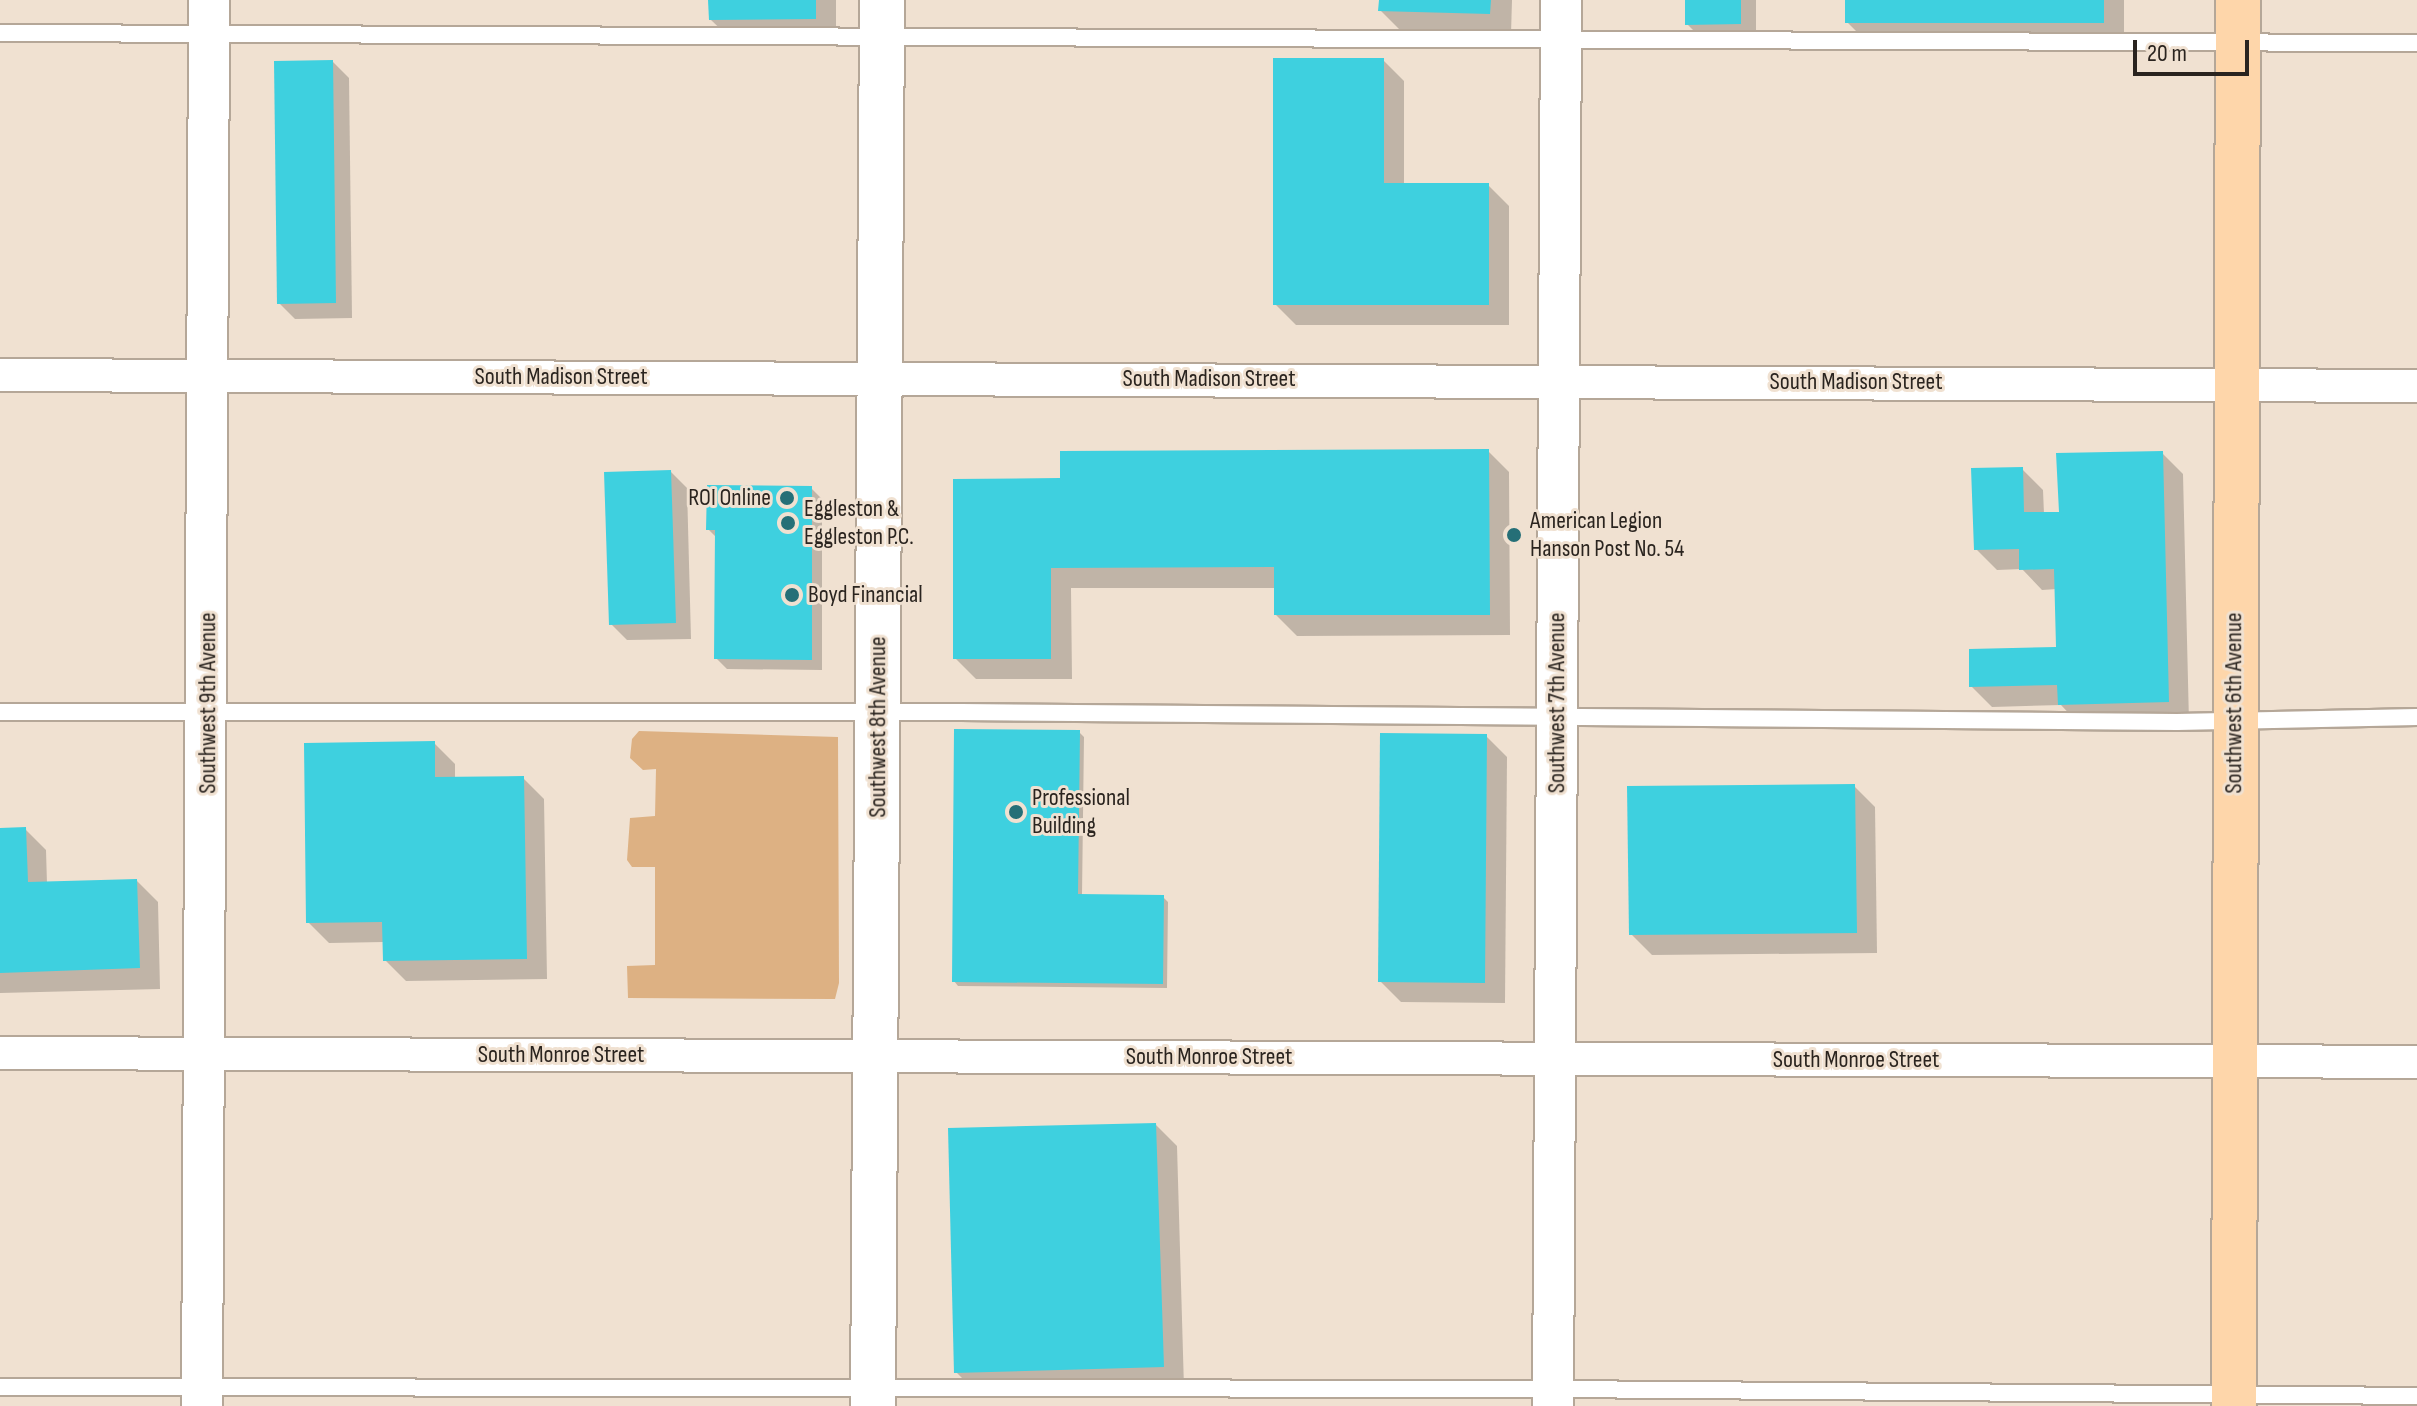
<!DOCTYPE html>
<html>
<head>
<meta charset="utf-8">
<style>
  body { margin:0 }
  #map { position:relative; width:2417px; height:1406px; overflow:hidden; background:#f0e1d1; font-family:"Sofia Sans Condensed",sans-serif }
  div>[style] { position:absolute }
  .green>* { inset:0; background:#ddb183 }
  .shadow>* { inset:0; background:#0003 }
  .building>* { inset:0; background:#3ed0df }
  .roads { filter:drop-shadow(2px 0 #b5a798) drop-shadow(-2px 0 #b5a798) drop-shadow(0 2px #b5a798) drop-shadow(0 -2px #b5a798) }
  .service>* { height:16px; margin:-8px; padding:0 8px; transform-origin:8px; border-radius:8px; background:#fff }
  .minor>* { height:32px; margin:-16px; padding:0 16px; transform-origin:16px; border-radius:16px; background:#fff }
  .tertiary>* { height:40px; margin:-20px; padding:0 20px; transform-origin:20px; border-radius:20px; background:#fff }
  .secondary>* { height:44px; margin:-22px; padding:0 22px; transform-origin:22px; border-radius:22px; background:#fff }
  .primary>* { height:44px; margin:-22px; padding:0 22px; transform-origin:22px; border-radius:22px; background:#fed6aa }
  .dots>* { width:22px; height:22px; translate:-50% -50%; box-sizing:border-box; border:4px solid #f0e1d1; border-radius:50% }
  span { translate:-50% -50%; white-space:nowrap; text-align:center; line-height:1.15; -webkit-text-stroke:6px #f0e1d1; paint-order:stroke }
  .street-label { font-size:24px; color:#2a241f }
  .poi-label { font-size:24px; color:#2a241f }
  .right { translate:-100% -50%; text-align:right }
  .left { translate:0 -50%; text-align:left }
  .scale { position:absolute; left:2133px; top:40px; width:116px; height:36px; box-sizing:border-box; border:4px solid #2a241f; border-top:0; padding-left:10px; font-size:24px; line-height:28px; white-space:nowrap; color:#2a241f; -webkit-text-stroke:6px #f0e1d1; paint-order:stroke }
</style>
</head>
<body>
<div id="map">
  <div class="green">
    <i style="clip-path:polygon(639px 731px,838px 737px,839px 983px,835px 999px,628px 998px,627px 966px,655px 965px,655px 867px,632px 867px,627px 860px,630px 818px,655px 816px,656px 769px,643px 770px,630px 758px,632px 739px)"></i>
  </div>
  <div class="shadow">
    <i style="clip-path:polygon(710px 0,836px 0,836px 39px,732px 40px,711px 20px)"></i>
    <i style="clip-path:polygon(1381px 0,1512px 0,1511px 34px,1401px 31px,1380px 10px)"></i>
    <i style="clip-path:polygon(1687px 0,1756px 0,1756px 40px,1703px 40px,1687px 24px)"></i>
    <i style="clip-path:polygon(1847px 0,2124px 0,2124px 43px,1868px 43px,1847px 22px)"></i>
    <i style="clip-path:polygon(1383px 60px,1404px 81px,1404px 185px,1488px 185px,1509px 206px,1509px 325px,1296px 325px,1275px 304px)"></i>
    <i style="clip-path:polygon(333px 62px,349px 78px,352px 318px,295px 319px,279px 303px)"></i>
    <i style="clip-path:polygon(1488px 451px,1509px 472px,1510px 635px,1297px 636px,1276px 615px,1276px 588px,1071px 588px,1072px 679px,976px 679px,955px 658px,1062px 480px)"></i>
    <i style="clip-path:polygon(2162px 453px,2183px 474px,2189px 722px,2080px 725px,2061px 705px,1992px 707px,1971px 686px,2058px 649px,2057px 589px,2042px 590px,2022px 569px,1997px 570px,1976px 549px,2022px 469px,2043px 490px,2044px 514px,2061px 514px)"></i>
    <i style="clip-path:polygon(671px 472px,687px 488px,691px 639px,627px 640px,611px 624px)"></i>
    <i style="clip-path:polygon(811px 488px,822px 499px,822px 670px,727px 669px,716px 658px,717px 538px,708px 529px)"></i>
    <i style="clip-path:polygon(1079px 732px,1084px 737px,1082px 896px,1163px 897px,1168px 902px,1167px 988px,958px 986px,954px 981px)"></i>
    <i style="clip-path:polygon(1486px 736px,1507px 757px,1505px 1003px,1401px 1002px,1380px 981px)"></i>
    <i style="clip-path:polygon(434px 743px,455px 764px,455px 779px,523px 778px,544px 799px,547px 979px,406px 981px,385px 960px,384px 942px,329px 943px,308px 922px)"></i>
    <i style="clip-path:polygon(1854px 786px,1875px 807px,1877px 953px,1652px 955px,1631px 934px)"></i>
    <i style="clip-path:polygon(25px 829px,46px 850px,47px 884px,137px 881px,158px 902px,160px 989px,0 993px,0 830px)"></i>
    <i style="clip-path:polygon(1156px 1125px,1177px 1146px,1184px 1388px,977px 1393px,956px 1372px)"></i>
  </div>
  <div class="building">
    <i style="clip-path:polygon(708px 0,816px 0,816px 19px,709px 20px)"></i>
    <i style="clip-path:polygon(1379px 0,1491px 0,1490px 14px,1378px 11px)"></i>
    <i style="clip-path:polygon(1685px 0,1741px 0,1741px 24px,1685px 25px)"></i>
    <i style="clip-path:polygon(1845px 0,2104px 0,2104px 23px,1845px 23px)"></i>
    <i style="clip-path:polygon(1273px 58px,1384px 58px,1384px 183px,1489px 183px,1489px 305px,1273px 305px)"></i>
    <i style="clip-path:polygon(333px 60px,336px 303px,277px 304px,274px 61px)"></i>
    <i style="clip-path:polygon(1489px 449px,1490px 615px,1274px 615px,1274px 567px,1051px 568px,1051px 659px,953px 659px,953px 479px,1060px 478px,1060px 451px)"></i>
    <i style="clip-path:polygon(2163px 451px,2169px 702px,2058px 705px,2057px 685px,1969px 687px,1969px 649px,2056px 647px,2054px 569px,2019px 570px,2019px 549px,1974px 550px,1971px 468px,2023px 467px,2024px 512px,2059px 512px,2056px 453px)"></i>
    <i style="clip-path:polygon(671px 470px,676px 623px,609px 625px,604px 472px)"></i>
    <i style="clip-path:polygon(707px 485px,812px 486px,812px 660px,714px 659px,715px 530px,706px 530px)"></i>
    <i style="clip-path:polygon(954px 729px,1080px 730px,1078px 894px,1164px 895px,1163px 984px,952px 982px)"></i>
    <i style="clip-path:polygon(1380px 733px,1487px 734px,1485px 983px,1378px 982px)"></i>
    <i style="clip-path:polygon(435px 741px,435px 777px,524px 776px,527px 959px,383px 961px,382px 922px,306px 923px,304px 743px)"></i>
    <i style="clip-path:polygon(1855px 784px,1857px 933px,1629px 935px,1627px 786px)"></i>
    <i style="clip-path:polygon(26px 827px,28px 882px,137px 879px,140px 968px,0 973px,0 828px)"></i>
    <i style="clip-path:polygon(1156px 1123px,1164px 1367px,954px 1373px,948px 1128px)"></i>
  </div>
  <div class="roads">
    <div class="service">
      <i style="left:0;top:33px;width:2417px;rotate:0.24deg"></i>
      <i style="left:0;top:712px;width:961px"></i>
      <i style="left:961px;top:712px;width:1216px;rotate:0.47deg"></i>
      <i style="left:2177px;top:722px;width:240px;rotate:-1.2deg"></i>
      <i style="left:0;top:1387px;width:1553px;rotate:0.07deg"></i>
      <i style="left:1553px;top:1389px;width:864px;rotate:0.46deg"></i>
    </div>
    <div class="minor">
      <i style="left:0;top:375px;width:2417px;rotate:0.26deg"></i>
      <i style="left:0;top:1053px;width:2417px;rotate:0.21deg"></i>
    </div>
    <div class="tertiary">
      <i style="left:202px;top:1406px;width:1406px;rotate:-89.71deg"></i>
      <i style="left:1553px;top:1406px;width:1406px;rotate:-89.67deg"></i>
    </div>
    <div class="secondary">
      <i style="left:873px;top:1406px;width:1406px;rotate:-89.63deg"></i>
    </div>
    <div class="primary">
      <i style="left:2234px;top:1406px;width:1406px;rotate:-89.84deg"></i>
    </div>
  </div>
  <div class="dots">
    <i style="left:787px;top:498px;background:#256f77"></i>
    <i style="left:788px;top:523px;background:#256f77"></i>
    <i style="left:1514px;top:535px;background:#256f77"></i>
    <i style="left:792px;top:595px;background:#256f77"></i>
    <i style="left:1016px;top:812px;background:#256f77"></i>
  </div>
  <div class="street-label">
    <span style="left:561px;top:377px">South Madison Street</span>
    <span style="left:1209px;top:379px">South Madison Street</span>
    <span style="left:1856px;top:382px">South Madison Street</span>
    <span style="left:208px;top:703px;rotate:-90deg">Southwest 9th Avenue</span>
    <span style="left:1557px;top:703px;rotate:-90deg">Southwest 7th Avenue</span>
    <span style="left:2234px;top:703px;rotate:-90deg">Southwest 6th Avenue</span>
    <span style="left:878px;top:727px;rotate:-90deg">Southwest 8th Avenue</span>
    <span style="left:561px;top:1055px">South Monroe Street</span>
    <span style="left:1209px;top:1057px">South Monroe Street</span>
    <span style="left:1856px;top:1060px">South Monroe Street</span>
  </div>
  <div class="poi-label">
    <span class="right" style="left:771px;top:498px">ROI Online</span>
    <span class="left" style="left:804px;top:523px">Eggleston &amp;<br>Eggleston P.C.</span>
    <span class="left" style="left:1530px;top:535px">American Legion<br>Hanson Post No. 54</span>
    <span class="left" style="left:808px;top:595px">Boyd Financial</span>
    <span class="left" style="left:1032px;top:812px">Professional<br>Building</span>
  </div>
  <div class="scale">20 m</div>
</div>
</body>
</html>
